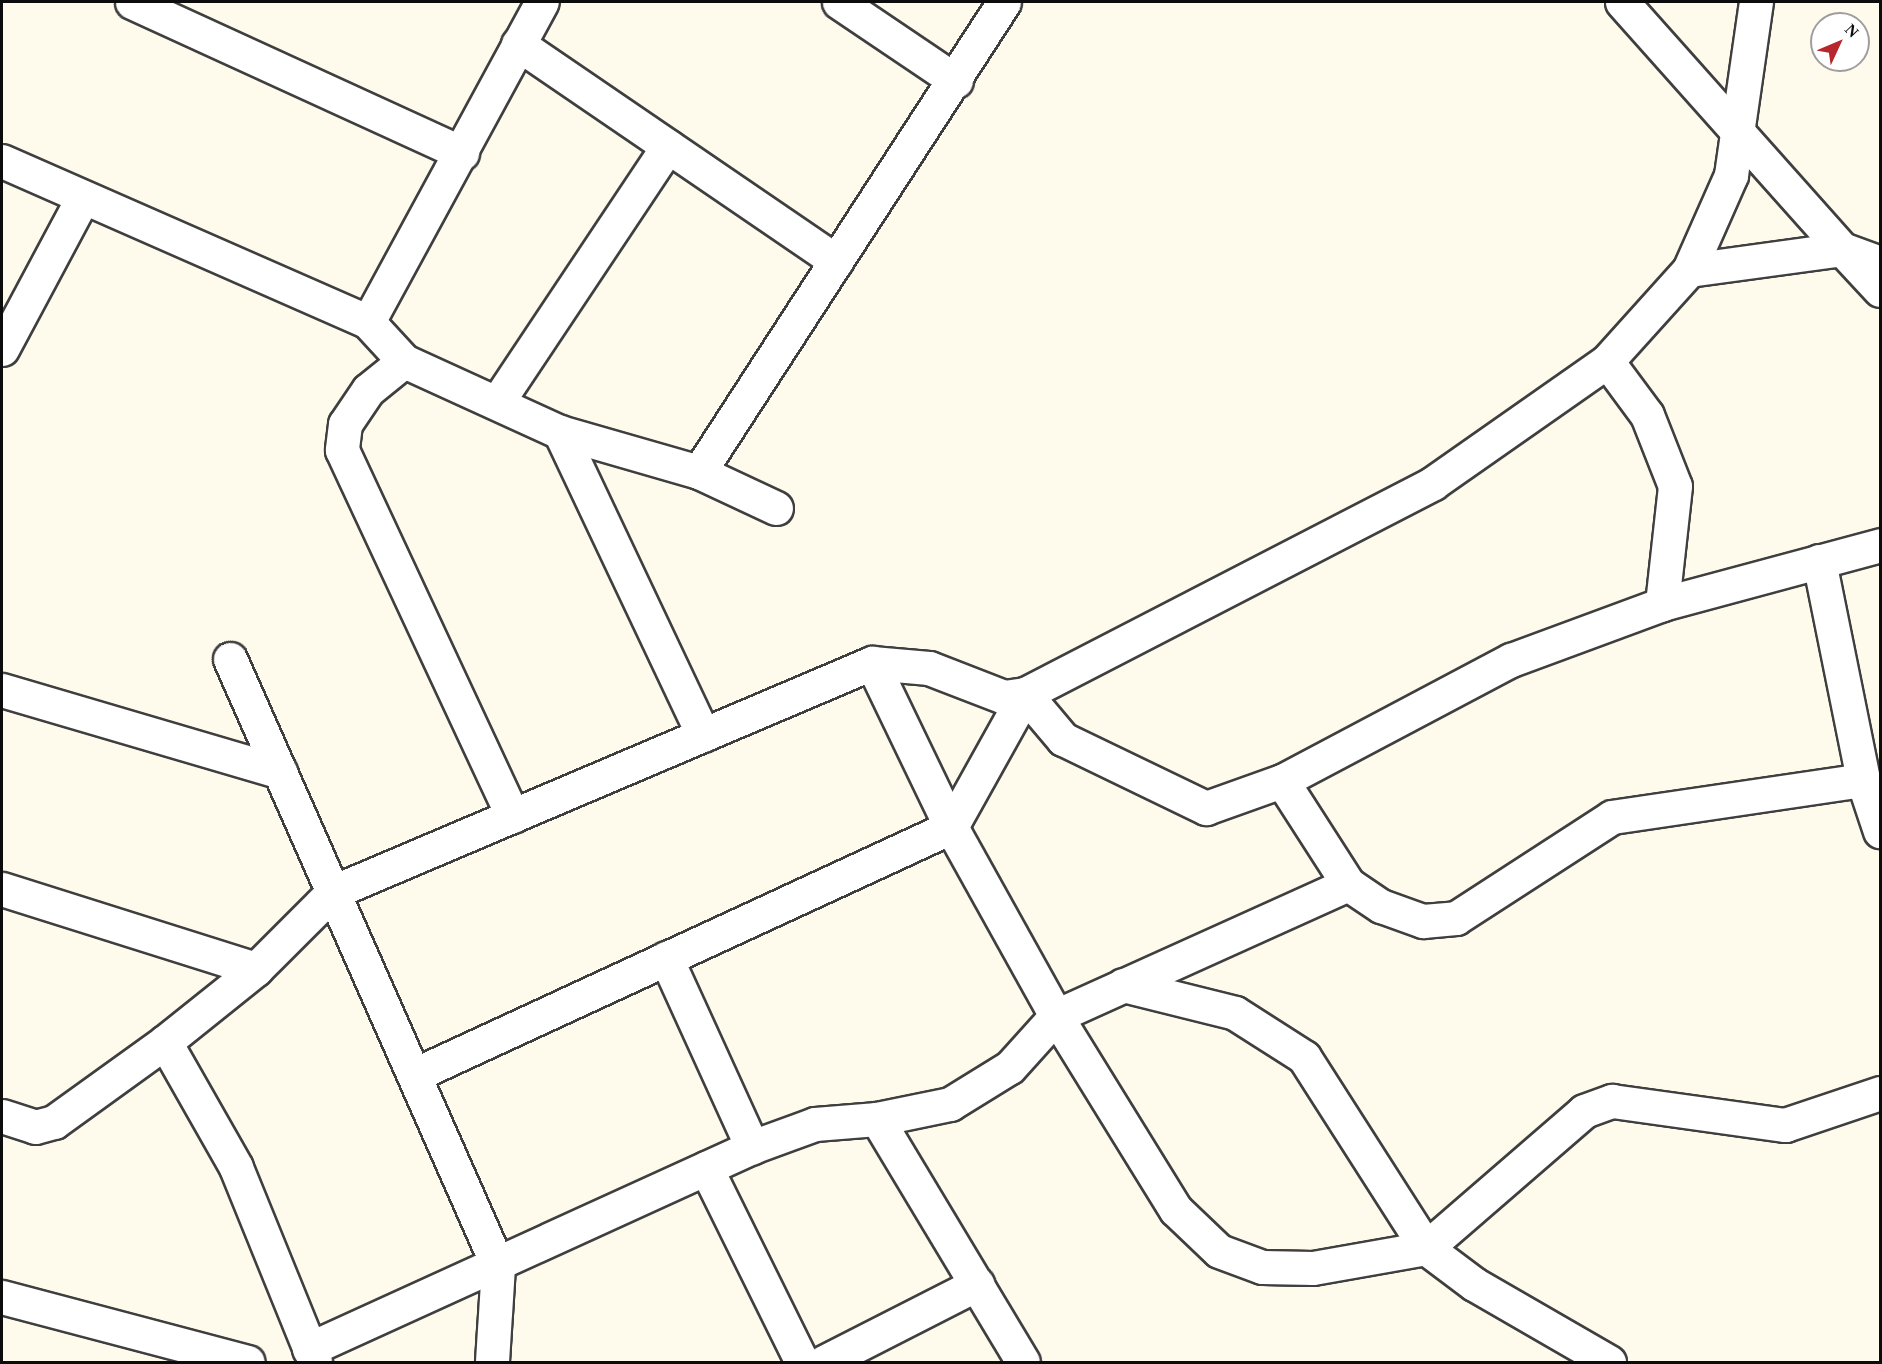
<!DOCTYPE html>
<html>
<head>
<meta charset="utf-8">
<style>
  body { margin:0 }
  #map { position:relative; width:1882px; height:1364px; overflow:hidden; background:#fffbec; font-family:Georgia,serif }
  div>[style] { position:absolute }
  .roads { filter:drop-shadow(2px 0 #3f3f3f) drop-shadow(-2px 0 #3f3f3f) drop-shadow(0 2px #3f3f3f) drop-shadow(0 -2px #3f3f3f) }
  .street>* { height:33px; margin:-16.5px; padding:0 16.5px; transform-origin:16.5px; border-radius:16.5px; background:#fff }
  span { translate:-50% -50%; white-space:nowrap; text-align:center; line-height:1.15; -webkit-text-stroke:6px #fff; paint-order:stroke }
  .frame { position:absolute; inset:0; border:3px solid #0c0c0c; pointer-events:none }
  .north { position:absolute; left:1810px; top:12px; width:60px; height:60px; box-sizing:border-box; background:#fff; border:2px solid #9e9e9e; border-radius:50%; rotate:46deg; font-size:16px; font-weight:700; line-height:24px; text-align:center; color:#0c0c0c }
  .north::after { content:''; display:block; margin:auto; width:21px; height:27px; background:#b9272e; clip-path:polygon(50% 0,100% 100%,50% 72%,0 100%) }
</style>
</head>
<body>
<div id="map">
  <div class="roads">
    <div class="street">
      <i style="left:132px;top:2px;width:363px;rotate:24.6deg"></i>
      <i style="left:839px;top:2px;width:141px;rotate:34deg"></i>
      <i style="left:1622px;top:2px;width:331px;rotate:48.3deg"></i>
      <i style="left:1842px;top:249px;width:40px;rotate:20.2deg"></i>
      <i style="left:518px;top:44px;width:385px;rotate:34.3deg"></i>
      <i style="left:2px;top:161px;width:400px;rotate:23.7deg"></i>
      <i style="left:368px;top:322px;width:53px;rotate:47.3deg"></i>
      <i style="left:404px;top:361px;width:171px;rotate:24.5deg"></i>
      <i style="left:560px;top:432px;width:145px;rotate:16.1deg"></i>
      <i style="left:699px;top:472px;width:85px;rotate:25.1deg"></i>
      <i style="left:1689px;top:270px;width:154px;rotate:-7.8deg"></i>
      <i style="left:1842px;top:249px;width:56px;rotate:47.2deg"></i>
      <i style="left:368px;top:322px;width:364px;rotate:-61.5deg"></i>
      <i style="left:2px;top:349px;width:170px;rotate:-61.9deg"></i>
      <i style="left:404px;top:361px;width:46px;rotate:141.1deg"></i>
      <i style="left:368px;top:390px;width:41px;rotate:124.1deg"></i>
      <i style="left:345px;top:424px;width:26px;rotate:97deg"></i>
      <i style="left:342px;top:450px;width:404px;rotate:65deg"></i>
      <i style="left:1607px;top:361px;width:67px;rotate:53.5deg"></i>
      <i style="left:1647px;top:415px;width:76px;rotate:68.5deg"></i>
      <i style="left:1675px;top:486px;width:119px;rotate:96.3deg"></i>
      <i style="left:498px;top:401px;width:306px;rotate:-56.3deg"></i>
      <i style="left:560px;top:432px;width:335px;rotate:64.7deg"></i>
      <i style="left:699px;top:472px;width:560px;rotate:-57.02deg"></i>
      <i style="left:1819px;top:561px;width:223px;rotate:78.6deg"></i>
      <i style="left:1863px;top:780px;width:54px;rotate:71.6deg"></i>
      <i style="left:230px;top:659px;width:664px;rotate:66.18deg"></i>
      <i style="left:498px;top:1266px;width:96px;rotate:93.6deg"></i>
      <i style="left:872px;top:663px;width:182px;rotate:64.3deg"></i>
      <i style="left:951px;top:827px;width:216px;rotate:60.9deg"></i>
      <i style="left:1056px;top:1016px;width:228px;rotate:58.3deg"></i>
      <i style="left:1176px;top:1210px;width:59px;rotate:43.6deg"></i>
      <i style="left:1219px;top:1251px;width:46px;rotate:20.4deg"></i>
      <i style="left:1262px;top:1267px;width:51px;rotate:1.1deg"></i>
      <i style="left:1313px;top:1268px;width:115px;rotate:-10deg"></i>
      <i style="left:1426px;top:1248px;width:209px;rotate:-40.9deg"></i>
      <i style="left:1584px;top:1111px;width:30px;rotate:-20deg"></i>
      <i style="left:1612px;top:1101px;width:175px;rotate:7.9deg"></i>
      <i style="left:1785px;top:1125px;width:100px;rotate:-18.6deg"></i>
      <i style="left:2px;top:690px;width:290px;rotate:16.4deg"></i>
      <i style="left:1282px;top:781px;width:122px;rotate:57.3deg"></i>
      <i style="left:1348px;top:884px;width:40px;rotate:34deg"></i>
      <i style="left:1381px;top:906px;width:45px;rotate:19.7deg"></i>
      <i style="left:1423px;top:921px;width:33px;rotate:-5deg"></i>
      <i style="left:1456px;top:918px;width:186px;rotate:-32.9deg"></i>
      <i style="left:1612px;top:817px;width:254px;rotate:-8.4deg"></i>
      <i style="left:2px;top:889px;width:266px;rotate:17.5deg"></i>
      <i style="left:666px;top:958px;width:208px;rotate:65.5deg"></i>
      <i style="left:1123px;top:985px;width:115px;rotate:14deg"></i>
      <i style="left:1235px;top:1013px;width:82px;rotate:32.5deg"></i>
      <i style="left:1304px;top:1057px;width:227px;rotate:57.4deg"></i>
      <i style="left:1426px;top:1248px;width:60px;rotate:36.9deg"></i>
      <i style="left:1474px;top:1284px;width:156px;rotate:30deg"></i>
      <i style="left:414px;top:1075px;width:592px;rotate:-24.79deg"></i>
      <i style="left:951px;top:827px;width:152px;rotate:-60.9deg"></i>
      <i style="left:1025px;top:694px;width:59px;rotate:49.8deg"></i>
      <i style="left:1063px;top:739px;width:159px;rotate:25.8deg"></i>
      <i style="left:1206px;top:808px;width:81px;rotate:-19.6deg"></i>
      <i style="left:1282px;top:781px;width:259px;rotate:-27.9deg"></i>
      <i style="left:1511px;top:660px;width:161px;rotate:-20.3deg"></i>
      <i style="left:1662px;top:604px;width:226px;rotate:-15.1deg"></i>
      <i style="left:2px;top:1116px;width:35px;rotate:18deg"></i>
      <i style="left:35px;top:1127px;width:20px;rotate:-15deg"></i>
      <i style="left:54px;top:1122px;width:137px;rotate:-35.8deg"></i>
      <i style="left:877px;top:1119px;width:283px;rotate:59deg"></i>
      <i style="left:706px;top:1168px;width:216px;rotate:63.7deg"></i>
      <i style="left:2px;top:1297px;width:254px;rotate:14.8deg"></i>
      <i style="left:309px;top:1349px;width:487px;rotate:-24.5deg"></i>
      <i style="left:752px;top:1147px;width:67px;rotate:-20.1deg"></i>
      <i style="left:815px;top:1124px;width:62px;rotate:-4.6deg"></i>
      <i style="left:877px;top:1119px;width:75px;rotate:-11.6deg"></i>
      <i style="left:950px;top:1104px;width:70px;rotate:-31.7deg"></i>
      <i style="left:1010px;top:1067px;width:69px;rotate:-48deg"></i>
      <i style="left:1056px;top:1016px;width:320px;rotate:-24.3deg"></i>
      <i style="left:315px;top:1362px;width:210px;rotate:-112.1deg"></i>
      <i style="left:236px;top:1167px;width:144px;rotate:-119.6deg"></i>
      <i style="left:165px;top:1042px;width:117px;rotate:-38.7deg"></i>
      <i style="left:256px;top:969px;width:109px;rotate:-45deg"></i>
      <i style="left:333px;top:892px;width:586px;rotate:-23.02deg"></i>
      <i style="left:872px;top:663px;width:57px;rotate:5deg"></i>
      <i style="left:929px;top:668px;width:80px;rotate:21.1deg"></i>
      <i style="left:1004px;top:697px;width:21px;rotate:-8deg"></i>
      <i style="left:1025px;top:694px;width:459px;rotate:-27.3deg"></i>
      <i style="left:1433px;top:483px;width:213px;rotate:-35deg"></i>
      <i style="left:1607px;top:361px;width:122px;rotate:-48deg"></i>
      <i style="left:1689px;top:270px;width:104px;rotate:-66.1deg"></i>
      <i style="left:1731px;top:175px;width:175px;rotate:-81.8deg"></i>
      <i style="left:824px;top:1362px;width:172px;rotate:-27deg"></i>
    </div>
  </div>
  <div class="frame"></div>
  <div class="north">N</div>
</div>
</body>
</html>
